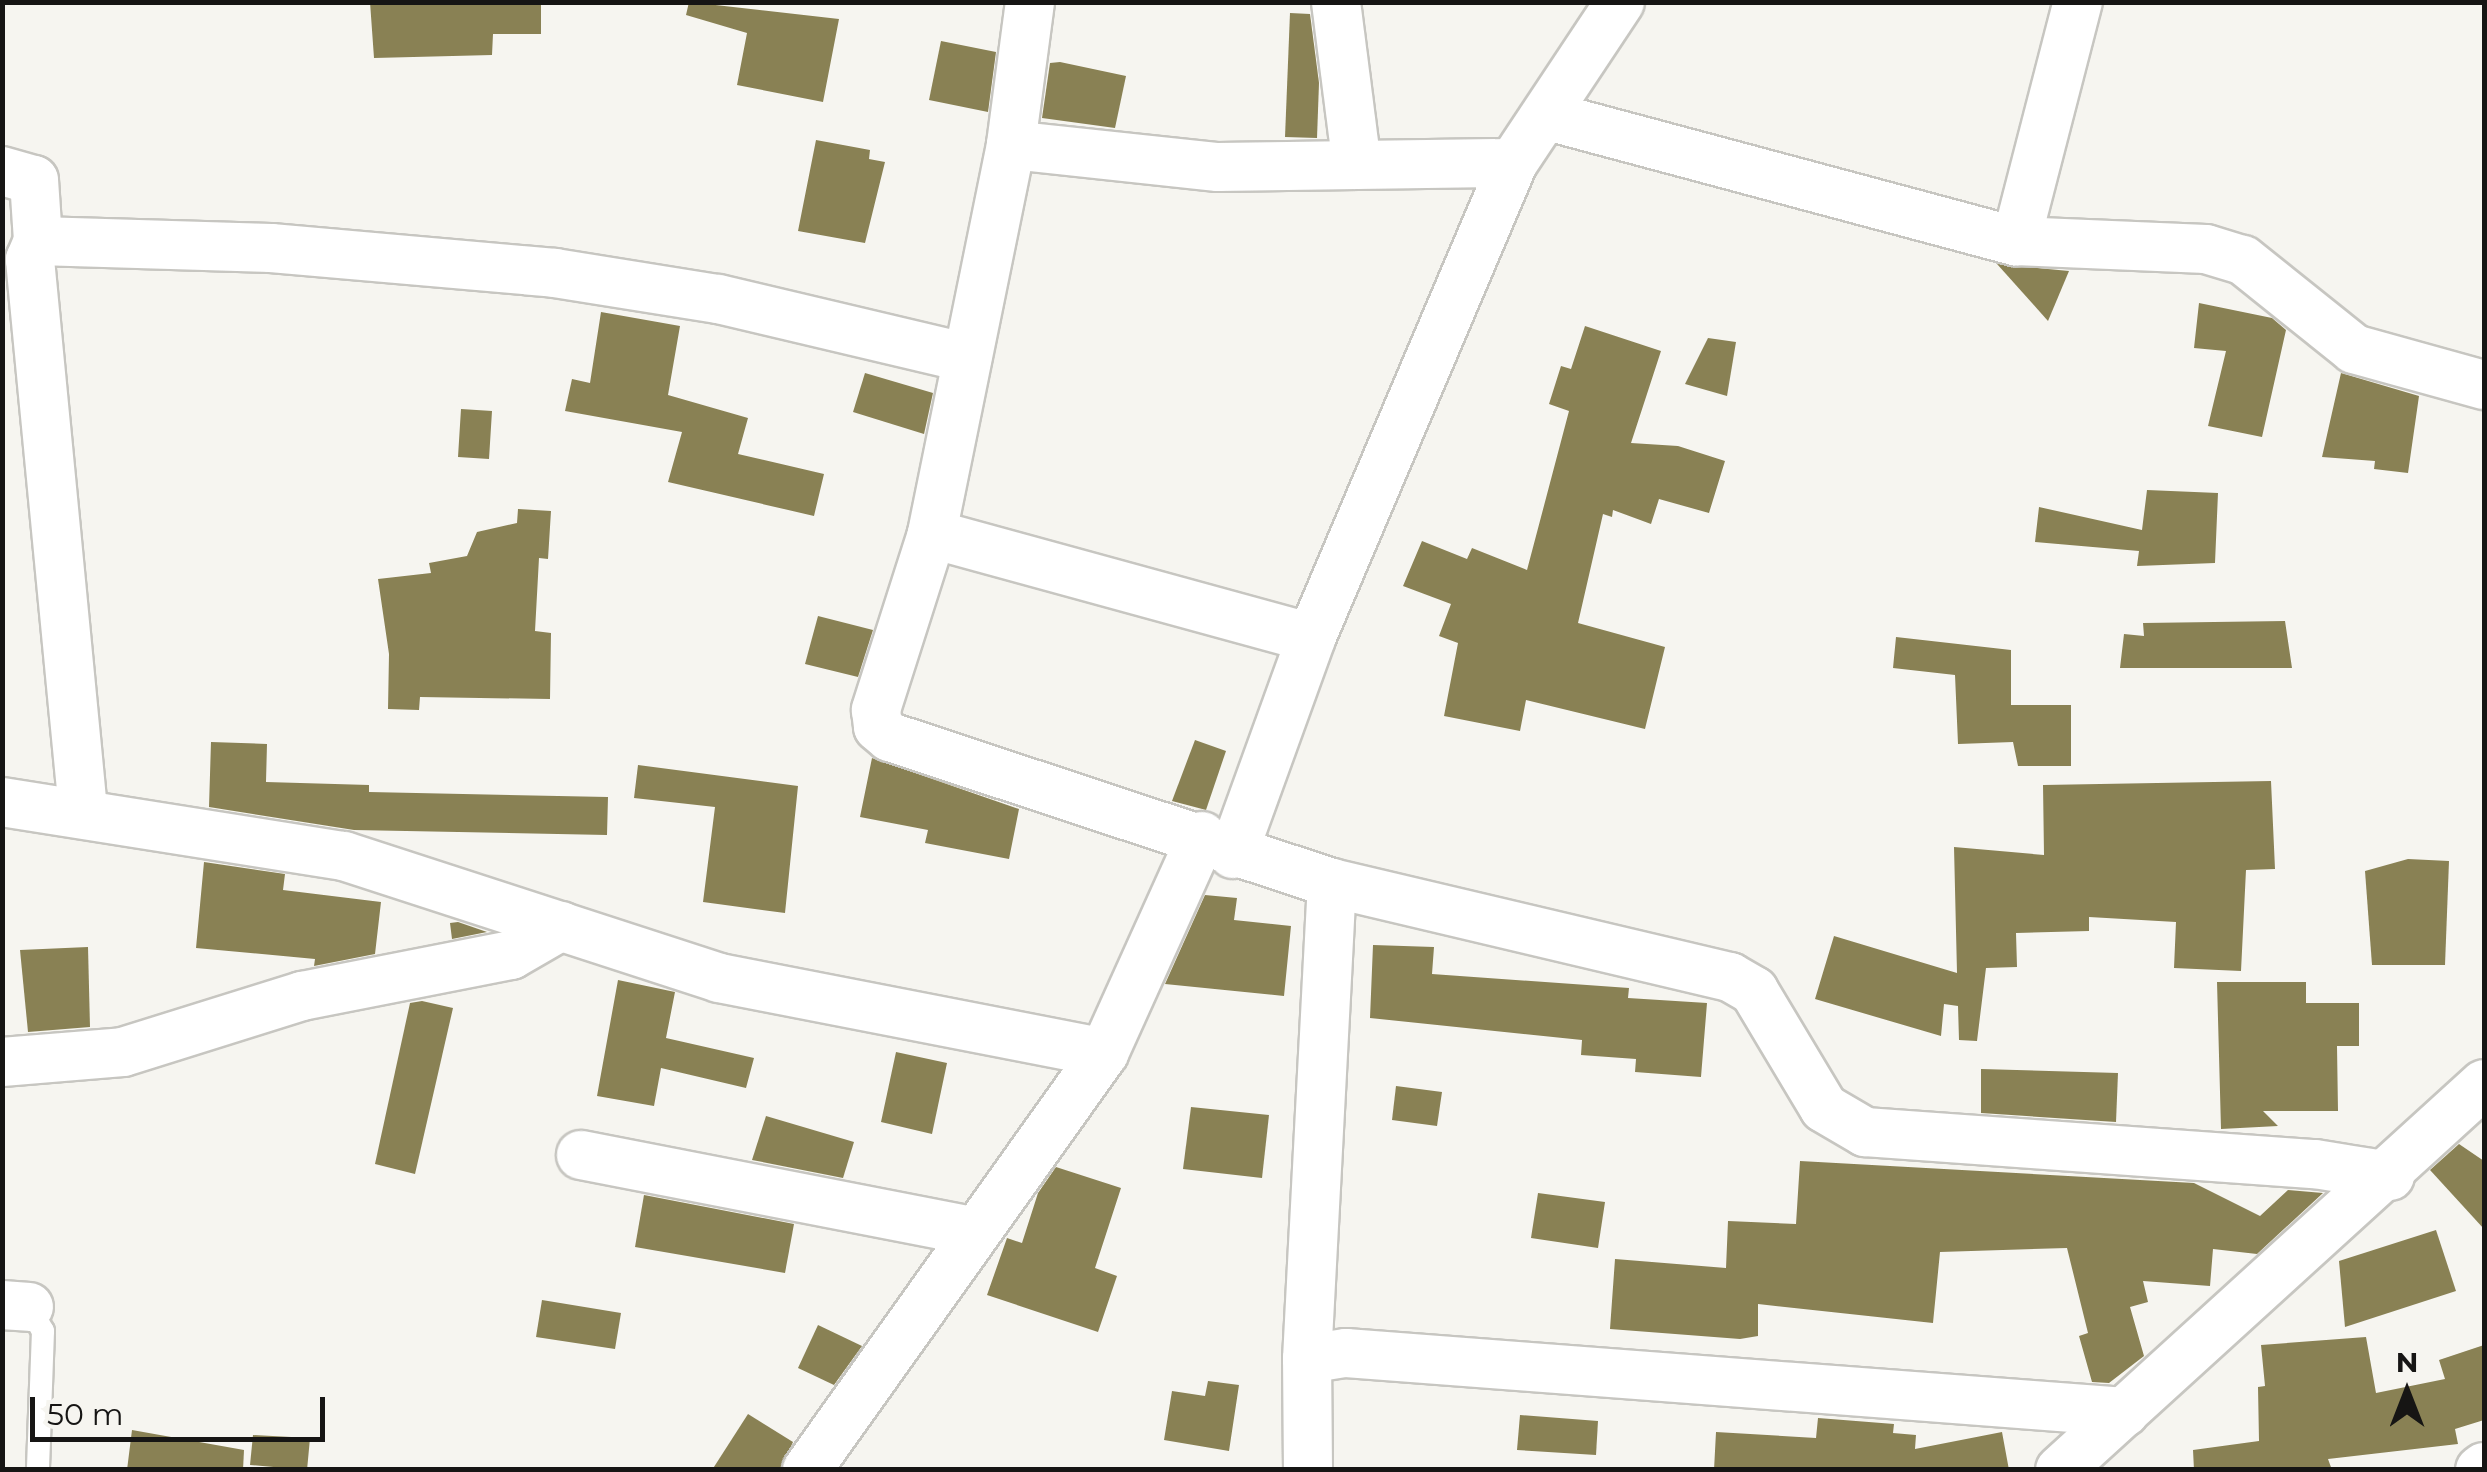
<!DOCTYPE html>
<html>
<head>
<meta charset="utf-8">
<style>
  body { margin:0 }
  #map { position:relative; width:2487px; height:1472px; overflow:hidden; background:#f6f5f0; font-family:Montserrat,sans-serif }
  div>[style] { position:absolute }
  .building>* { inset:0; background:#898154 }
  .roads { filter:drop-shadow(2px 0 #c7c6c1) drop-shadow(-2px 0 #c7c6c1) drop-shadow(0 2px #c7c6c1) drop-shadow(0 -2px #c7c6c1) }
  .service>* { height:22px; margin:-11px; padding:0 11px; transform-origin:11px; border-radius:11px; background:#fff }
  .minor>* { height:48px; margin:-24px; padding:0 24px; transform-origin:24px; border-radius:24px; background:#fff }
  span { translate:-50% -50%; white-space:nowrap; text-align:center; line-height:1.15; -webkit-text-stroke:8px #f6f5f0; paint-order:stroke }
  .frame { position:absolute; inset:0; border:5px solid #161514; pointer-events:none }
  .north { position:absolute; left:2357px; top:1342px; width:100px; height:100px; -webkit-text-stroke:8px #f6f5f0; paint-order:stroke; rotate:0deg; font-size:28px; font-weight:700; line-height:40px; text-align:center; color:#161514 }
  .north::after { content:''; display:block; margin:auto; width:35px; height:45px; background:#161514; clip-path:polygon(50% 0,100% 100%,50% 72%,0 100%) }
  .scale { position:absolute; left:30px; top:1397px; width:295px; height:45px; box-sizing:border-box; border:5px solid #161514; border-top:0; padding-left:12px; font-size:30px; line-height:35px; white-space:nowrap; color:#161514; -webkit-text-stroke:8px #f6f5f0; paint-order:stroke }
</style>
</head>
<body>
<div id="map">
  <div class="building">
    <i style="clip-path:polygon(370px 2px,541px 2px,541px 34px,493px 34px,492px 55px,374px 58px)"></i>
    <i style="clip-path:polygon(689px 2px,839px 19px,823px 102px,737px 85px,747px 33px,686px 15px)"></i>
    <i style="clip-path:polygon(1290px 13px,1310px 14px,1319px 83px,1317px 138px,1285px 137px)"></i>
    <i style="clip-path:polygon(941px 41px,996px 52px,988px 112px,929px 100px)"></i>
    <i style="clip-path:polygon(1060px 62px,1126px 76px,1115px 128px,1042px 118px,1050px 63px)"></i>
    <i style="clip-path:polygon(816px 140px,870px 150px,869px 159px,885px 162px,865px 243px,798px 231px)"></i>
    <i style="clip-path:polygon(1997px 264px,2069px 271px,2048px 321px)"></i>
    <i style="clip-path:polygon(2199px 303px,2272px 318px,2286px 330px,2262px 437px,2208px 426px,2226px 351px,2194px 348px)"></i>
    <i style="clip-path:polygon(601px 312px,680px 326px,668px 395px,748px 418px,738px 454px,824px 474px,814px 516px,668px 482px,682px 432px,565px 411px,572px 379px,590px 383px)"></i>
    <i style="clip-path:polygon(1585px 326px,1661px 351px,1631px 443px,1678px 446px,1725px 461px,1709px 513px,1659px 499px,1651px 524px,1613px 510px,1612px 517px,1603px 514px,1578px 623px,1665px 647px,1645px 729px,1526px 700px,1520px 731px,1444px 716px,1458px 643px,1439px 636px,1451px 604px,1403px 586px,1422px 541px,1467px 559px,1472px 548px,1527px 570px,1569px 411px,1549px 404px,1561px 366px,1571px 369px)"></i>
    <i style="clip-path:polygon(1708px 338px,1736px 342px,1727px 396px,1685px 384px)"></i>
    <i style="clip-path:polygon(865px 373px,933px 393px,924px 434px,853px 412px)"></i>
    <i style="clip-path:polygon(2341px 373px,2419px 396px,2408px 473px,2374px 469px,2375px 461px,2322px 457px)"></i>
    <i style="clip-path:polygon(461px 409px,492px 411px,489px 459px,458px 457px)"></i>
    <i style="clip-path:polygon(2147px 490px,2218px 493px,2215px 563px,2137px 566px,2139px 551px,2035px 542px,2039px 507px,2142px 530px)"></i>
    <i style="clip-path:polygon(518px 509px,551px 511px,548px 559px,539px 558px,535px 631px,551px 633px,550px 699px,420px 697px,419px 710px,388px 709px,389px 654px,378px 579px,431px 573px,429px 563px,467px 556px,477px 532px,517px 523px)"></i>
    <i style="clip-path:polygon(818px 616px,873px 630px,858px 677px,805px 664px)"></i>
    <i style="clip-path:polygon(2285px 621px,2292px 668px,2120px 668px,2124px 634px,2144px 636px,2143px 623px)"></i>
    <i style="clip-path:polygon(1896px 637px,2011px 650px,2011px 705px,2071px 705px,2071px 766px,2018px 766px,2013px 742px,1958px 744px,1955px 675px,1893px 668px)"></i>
    <i style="clip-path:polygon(1195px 740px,1226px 751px,1206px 810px,1172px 801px)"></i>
    <i style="clip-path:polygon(211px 742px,267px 744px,266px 782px,369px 785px,369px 792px,608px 797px,607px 835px,354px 830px,209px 807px)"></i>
    <i style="clip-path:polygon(872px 758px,1019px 809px,1009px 859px,925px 843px,928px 830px,860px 817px)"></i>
    <i style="clip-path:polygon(638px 765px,798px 786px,785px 913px,703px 902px,715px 807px,634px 798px)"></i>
    <i style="clip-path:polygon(2271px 781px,2275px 869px,2246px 870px,2241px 971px,2174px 968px,2176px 922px,2089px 917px,2089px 931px,2016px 933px,2017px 967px,1986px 968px,1977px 1041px,1959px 1040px,1958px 1006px,1944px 1004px,1941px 1036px,1815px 999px,1834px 936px,1957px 973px,1954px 847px,2044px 855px,2043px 785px)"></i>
    <i style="clip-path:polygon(2408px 859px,2449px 861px,2445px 965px,2372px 965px,2365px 871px)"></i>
    <i style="clip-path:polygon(204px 862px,285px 874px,283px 890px,381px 902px,375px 954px,314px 966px,315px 959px,196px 948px)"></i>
    <i style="clip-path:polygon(1205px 895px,1237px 898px,1234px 920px,1291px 926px,1284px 996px,1165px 984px)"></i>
    <i style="clip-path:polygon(458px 922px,487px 932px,452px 939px,450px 923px)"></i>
    <i style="clip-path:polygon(1373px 945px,1434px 947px,1432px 974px,1629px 988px,1628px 998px,1707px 1003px,1701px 1077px,1635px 1072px,1636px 1059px,1581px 1055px,1582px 1040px,1370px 1018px)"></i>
    <i style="clip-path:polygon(88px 947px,90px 1027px,28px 1032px,20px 950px)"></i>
    <i style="clip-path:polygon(618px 980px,675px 992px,666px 1038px,754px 1058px,746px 1088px,661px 1068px,654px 1106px,597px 1096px)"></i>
    <i style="clip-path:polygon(2217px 982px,2306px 982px,2306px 1003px,2359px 1003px,2359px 1046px,2337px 1046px,2338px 1111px,2263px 1111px,2278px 1126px,2221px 1129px)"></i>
    <i style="clip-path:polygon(422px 1001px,453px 1008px,415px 1174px,375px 1164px,410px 1003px)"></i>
    <i style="clip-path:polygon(896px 1052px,947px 1063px,932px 1134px,881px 1122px)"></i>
    <i style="clip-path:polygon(1981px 1069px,2118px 1073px,2116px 1122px,1981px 1113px)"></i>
    <i style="clip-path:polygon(1396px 1086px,1442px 1092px,1437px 1126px,1392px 1120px)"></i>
    <i style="clip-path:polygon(1191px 1107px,1269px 1115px,1262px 1178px,1183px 1169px)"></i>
    <i style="clip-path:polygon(766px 1116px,854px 1142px,843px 1178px,752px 1160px)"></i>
    <i style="clip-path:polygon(2459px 1144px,2484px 1161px,2484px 1229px,2430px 1170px)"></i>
    <i style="clip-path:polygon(1800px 1161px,2194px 1183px,2260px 1216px,2288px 1190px,2323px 1193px,2257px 1254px,2213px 1249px,2210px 1286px,2143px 1281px,2148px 1302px,2130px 1307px,2144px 1356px,2109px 1383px,2092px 1382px,2079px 1336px,2088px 1333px,2067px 1248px,1940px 1252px,1933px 1323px,1758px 1304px,1758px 1336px,1740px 1339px,1610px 1329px,1615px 1259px,1726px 1268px,1728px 1221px,1796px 1224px)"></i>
    <i style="clip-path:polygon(1056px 1167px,1121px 1188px,1095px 1268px,1117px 1276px,1098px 1332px,987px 1295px,1007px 1238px,1022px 1243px,1038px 1193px)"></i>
    <i style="clip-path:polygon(1538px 1193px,1605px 1202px,1598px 1248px,1531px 1238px)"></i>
    <i style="clip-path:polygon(644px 1195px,794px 1224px,785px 1273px,635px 1247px)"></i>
    <i style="clip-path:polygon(2436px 1230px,2456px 1291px,2345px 1327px,2339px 1261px)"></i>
    <i style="clip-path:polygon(542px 1300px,621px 1313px,615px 1349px,536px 1337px)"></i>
    <i style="clip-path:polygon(818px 1325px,862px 1346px,834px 1385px,798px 1368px)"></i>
    <i style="clip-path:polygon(2366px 1337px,2376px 1393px,2445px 1379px,2439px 1360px,2484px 1345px,2484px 1420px,2455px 1429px,2458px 1444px,2328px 1459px,2332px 1470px,2194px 1470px,2193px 1450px,2259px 1441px,2258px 1387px,2265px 1386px,2261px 1345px)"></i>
    <i style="clip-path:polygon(1208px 1381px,1239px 1385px,1229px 1451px,1164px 1440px,1172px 1391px,1205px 1396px)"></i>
    <i style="clip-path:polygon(748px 1414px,793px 1442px,780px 1470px,712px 1470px)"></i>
    <i style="clip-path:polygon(1520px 1415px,1598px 1421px,1596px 1455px,1517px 1450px)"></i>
    <i style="clip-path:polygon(1818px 1418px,1894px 1424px,1893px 1433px,1916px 1435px,1915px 1449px,2002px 1432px,2009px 1470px,1714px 1470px,1716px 1432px,1816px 1438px)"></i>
    <i style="clip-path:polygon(132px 1430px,244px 1450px,243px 1470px,127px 1470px)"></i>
    <i style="clip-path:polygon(253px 1435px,310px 1438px,307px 1470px,250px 1465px)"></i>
  </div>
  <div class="roads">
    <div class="service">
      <i style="left:29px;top:1307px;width:28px;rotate:60deg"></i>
      <i style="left:43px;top:1331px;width:139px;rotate:92.1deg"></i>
    </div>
    <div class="minor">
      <i style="left:1030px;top:2px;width:144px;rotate:97.6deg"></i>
      <i style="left:1011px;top:145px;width:397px;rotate:101.5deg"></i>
      <i style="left:932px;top:534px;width:185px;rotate:107.7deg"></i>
      <i style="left:876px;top:710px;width:17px;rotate:83deg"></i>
      <i style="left:878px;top:727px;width:16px;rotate:40deg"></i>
      <i style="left:890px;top:737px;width:465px;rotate:18.3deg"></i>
      <i style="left:1332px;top:883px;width:409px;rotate:13.3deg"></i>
      <i style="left:1730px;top:977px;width:28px;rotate:30deg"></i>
      <i style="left:1754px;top:991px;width:136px;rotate:59.1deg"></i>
      <i style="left:1824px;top:1108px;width:48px;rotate:30.3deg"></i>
      <i style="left:1865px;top:1132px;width:451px;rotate:4.1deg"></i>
      <i style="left:2315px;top:1164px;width:76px;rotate:9.1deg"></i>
      <i style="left:1336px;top:2px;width:164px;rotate:82.7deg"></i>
      <i style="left:1548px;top:116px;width:484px;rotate:15deg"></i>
      <i style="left:2016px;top:241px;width:190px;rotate:2.4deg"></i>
      <i style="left:2206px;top:249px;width:39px;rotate:17deg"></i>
      <i style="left:2243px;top:260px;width:142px;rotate:38.7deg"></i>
      <i style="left:2354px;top:349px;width:135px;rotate:15.5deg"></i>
      <i style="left:1011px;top:145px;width:208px;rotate:6.1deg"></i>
      <i style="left:1218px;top:167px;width:295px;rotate:-0.8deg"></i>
      <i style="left:2px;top:171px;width:33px;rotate:16deg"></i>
      <i style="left:34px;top:180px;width:61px;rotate:86.2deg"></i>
      <i style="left:2016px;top:241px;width:247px;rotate:-75.5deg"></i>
      <i style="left:932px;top:534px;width:393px;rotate:15.3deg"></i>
      <i style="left:2px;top:802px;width:346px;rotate:9deg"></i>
      <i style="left:344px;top:856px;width:394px;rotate:18deg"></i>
      <i style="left:719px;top:978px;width:392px;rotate:11deg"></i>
      <i style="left:83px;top:810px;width:553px;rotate:-95.5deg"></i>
      <i style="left:30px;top:260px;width:21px;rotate:-67deg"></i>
      <i style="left:38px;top:241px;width:233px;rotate:1.7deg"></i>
      <i style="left:271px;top:248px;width:285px;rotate:5deg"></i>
      <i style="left:555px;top:273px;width:165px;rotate:9.1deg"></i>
      <i style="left:718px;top:299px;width:256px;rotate:13.3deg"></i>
      <i style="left:1233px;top:854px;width:230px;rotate:-70.1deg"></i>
      <i style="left:1311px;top:638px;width:516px;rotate:-66.96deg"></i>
      <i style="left:1513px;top:163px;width:193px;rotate:-56.4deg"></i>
      <i style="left:2px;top:1062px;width:121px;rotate:-4.7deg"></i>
      <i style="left:123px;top:1052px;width:188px;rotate:-17.4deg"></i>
      <i style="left:302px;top:996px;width:213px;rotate:-11.1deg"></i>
      <i style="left:511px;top:955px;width:58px;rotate:-30.1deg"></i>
      <i style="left:581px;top:1155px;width:398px;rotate:11deg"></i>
      <i style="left:2px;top:1305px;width:27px;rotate:4deg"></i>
      <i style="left:1307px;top:1359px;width:39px;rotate:-9deg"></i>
      <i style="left:1346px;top:1353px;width:781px;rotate:4.33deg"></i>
      <i style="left:807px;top:1470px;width:512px;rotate:-54.54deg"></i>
      <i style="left:1104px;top:1053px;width:238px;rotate:-65.7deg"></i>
      <i style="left:1308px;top:1470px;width:111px;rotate:-90.5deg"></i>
      <i style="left:1307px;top:1359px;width:477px;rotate:-87deg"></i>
      <i style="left:2060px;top:1470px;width:573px;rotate:-42.31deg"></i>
      <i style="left:2480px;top:1470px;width:5px;rotate:-37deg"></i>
    </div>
  </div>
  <div class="frame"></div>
  <div class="north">N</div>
  <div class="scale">50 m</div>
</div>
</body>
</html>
